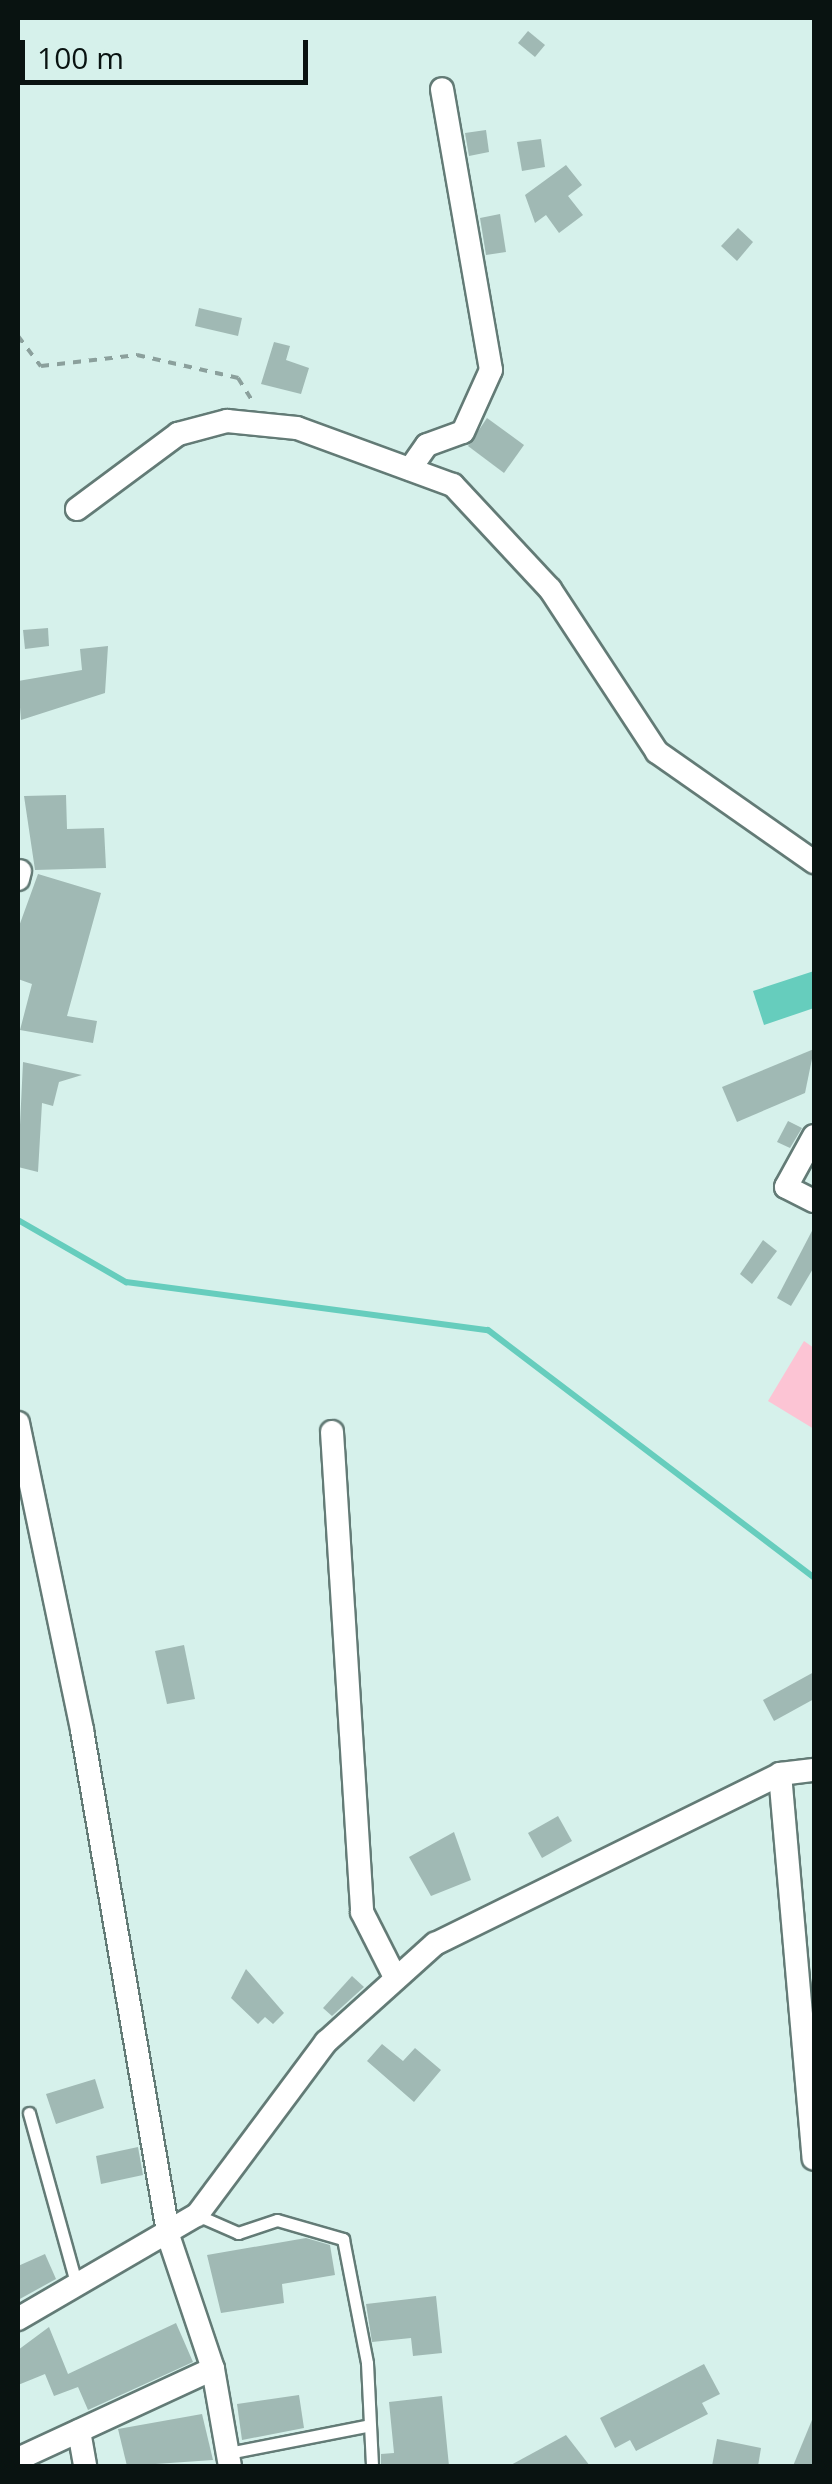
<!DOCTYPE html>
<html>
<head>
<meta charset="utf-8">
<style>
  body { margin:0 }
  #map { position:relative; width:832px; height:2484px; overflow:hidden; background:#d6f1eb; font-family:"Open Sans",sans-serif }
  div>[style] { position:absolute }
  .green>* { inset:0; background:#fcc4d4 }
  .water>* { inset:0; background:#66cdbd }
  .stream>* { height:6px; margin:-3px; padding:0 3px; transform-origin:3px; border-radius:3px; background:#66cdbd }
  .building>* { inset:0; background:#a0b9b4 }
  .path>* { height:4px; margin-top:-2px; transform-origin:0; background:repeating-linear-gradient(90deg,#8ba09c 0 8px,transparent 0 16px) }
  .roads { filter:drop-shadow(2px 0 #637b76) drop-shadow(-2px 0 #637b76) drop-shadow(0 2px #637b76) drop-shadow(0 -2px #637b76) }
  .service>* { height:11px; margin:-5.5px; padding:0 5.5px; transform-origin:5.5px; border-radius:5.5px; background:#fff }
  .minor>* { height:22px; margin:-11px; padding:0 11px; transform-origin:11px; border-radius:11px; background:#fff }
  span { translate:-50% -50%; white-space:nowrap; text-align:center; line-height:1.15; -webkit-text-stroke:9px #d6f1eb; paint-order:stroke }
  .frame { position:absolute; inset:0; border:20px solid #091311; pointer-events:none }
  .scale { position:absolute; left:20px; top:40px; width:288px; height:45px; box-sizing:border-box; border:5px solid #091311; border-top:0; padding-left:12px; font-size:30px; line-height:35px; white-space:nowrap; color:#091311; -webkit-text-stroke:8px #d6f1eb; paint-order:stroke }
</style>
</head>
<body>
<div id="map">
  <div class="green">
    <i style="clip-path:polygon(804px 1341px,814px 1348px,814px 1429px,768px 1401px)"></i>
  </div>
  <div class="water">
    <i style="clip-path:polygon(814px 971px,814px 1008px,764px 1025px,753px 991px)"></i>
  </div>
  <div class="stream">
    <i style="left:18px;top:1220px;width:125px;rotate:29.9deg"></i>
    <i style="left:126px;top:1282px;width:365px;rotate:7.6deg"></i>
    <i style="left:488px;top:1330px;width:409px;rotate:37.2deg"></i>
  </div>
  <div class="building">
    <i style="clip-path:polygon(528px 31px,545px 45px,535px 57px,518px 43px)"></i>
    <i style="clip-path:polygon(486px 130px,489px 152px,469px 156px,465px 133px)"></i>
    <i style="clip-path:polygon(541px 139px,545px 167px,522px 171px,517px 142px)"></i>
    <i style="clip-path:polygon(566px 165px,582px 185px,568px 196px,583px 215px,559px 233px,546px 215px,535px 223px,525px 195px)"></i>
    <i style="clip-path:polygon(500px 214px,506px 252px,486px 255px,480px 218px)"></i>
    <i style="clip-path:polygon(738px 228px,753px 242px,737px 261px,721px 246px)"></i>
    <i style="clip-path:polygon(199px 308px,242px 318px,238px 336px,195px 326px)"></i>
    <i style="clip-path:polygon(274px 342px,290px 346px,286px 360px,309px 368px,301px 394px,261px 384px)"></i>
    <i style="clip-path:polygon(487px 418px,524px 445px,504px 473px,468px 446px)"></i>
    <i style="clip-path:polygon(48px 628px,49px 646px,25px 649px,23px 630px)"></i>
    <i style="clip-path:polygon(108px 646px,105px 693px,21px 720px,18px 681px,82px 670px,80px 649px)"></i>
    <i style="clip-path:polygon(66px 795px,67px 829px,104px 828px,106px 868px,35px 870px,24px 796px)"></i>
    <i style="clip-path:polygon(38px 874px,101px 893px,67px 1016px,97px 1021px,93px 1043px,20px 1030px,32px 984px,18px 979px,18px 929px)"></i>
    <i style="clip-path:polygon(814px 1049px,805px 1093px,737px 1122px,722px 1087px)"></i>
    <i style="clip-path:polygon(23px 1062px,82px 1075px,59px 1082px,53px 1106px,42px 1103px,38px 1172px,18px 1167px)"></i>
    <i style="clip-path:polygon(788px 1121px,802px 1128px,790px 1148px,777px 1142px)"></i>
    <i style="clip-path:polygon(814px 1227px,814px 1267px,791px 1306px,777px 1298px)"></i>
    <i style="clip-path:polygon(763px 1240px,777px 1251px,752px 1284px,740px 1274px)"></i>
    <i style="clip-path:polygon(184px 1645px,195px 1699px,167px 1704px,155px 1651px)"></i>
    <i style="clip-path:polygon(814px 1672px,814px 1699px,774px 1721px,763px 1700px)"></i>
    <i style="clip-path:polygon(558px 1816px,572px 1841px,542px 1858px,528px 1833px)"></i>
    <i style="clip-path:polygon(454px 1832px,471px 1880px,431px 1896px,409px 1857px)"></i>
    <i style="clip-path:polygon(246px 1969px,284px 2013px,273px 2024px,265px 2017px,258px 2024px,231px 1998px)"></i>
    <i style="clip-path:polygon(352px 1976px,364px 1987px,332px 2016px,323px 2008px)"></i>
    <i style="clip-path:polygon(382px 2044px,403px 2061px,415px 2048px,441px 2070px,414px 2102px,367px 2061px)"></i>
    <i style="clip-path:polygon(95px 2079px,104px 2108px,56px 2124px,46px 2094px)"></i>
    <i style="clip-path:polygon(138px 2147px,143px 2175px,101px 2184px,96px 2156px)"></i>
    <i style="clip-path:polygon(306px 2238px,330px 2245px,335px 2275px,282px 2284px,284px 2303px,221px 2313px,207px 2255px)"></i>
    <i style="clip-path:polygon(45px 2254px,56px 2279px,18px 2300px,18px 2266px)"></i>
    <i style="clip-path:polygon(436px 2296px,442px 2353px,413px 2356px,411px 2338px,372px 2342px,366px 2304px)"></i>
    <i style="clip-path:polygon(176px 2323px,193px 2362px,88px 2410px,78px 2387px,54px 2396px,45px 2374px,18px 2385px,18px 2350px,49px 2327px,68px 2374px)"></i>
    <i style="clip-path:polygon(704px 2364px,720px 2394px,702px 2403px,708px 2414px,636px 2451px,630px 2440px,615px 2448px,600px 2418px)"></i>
    <i style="clip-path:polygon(299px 2395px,304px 2428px,242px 2440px,237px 2404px)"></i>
    <i style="clip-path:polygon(442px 2396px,449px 2466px,381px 2466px,381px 2454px,394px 2453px,389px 2402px)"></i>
    <i style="clip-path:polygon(202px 2414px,213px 2460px,127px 2466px,118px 2429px)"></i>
    <i style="clip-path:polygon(814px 2415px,814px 2466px,793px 2466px)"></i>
    <i style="clip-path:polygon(566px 2435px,590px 2466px,509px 2466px)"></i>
    <i style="clip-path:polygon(717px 2439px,761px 2448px,758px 2466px,712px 2466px)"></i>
  </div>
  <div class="path">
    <i style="left:18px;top:336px;width:38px;rotate:53deg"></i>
    <i style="left:41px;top:366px;width:97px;rotate:-6.5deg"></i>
    <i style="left:137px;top:355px;width:104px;rotate:12.8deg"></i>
    <i style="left:238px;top:378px;width:31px;rotate:58deg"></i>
  </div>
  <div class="roads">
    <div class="service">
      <i style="left:29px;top:2113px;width:180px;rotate:74.5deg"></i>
      <i style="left:197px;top:2215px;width:45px;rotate:23.7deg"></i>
      <i style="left:238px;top:2233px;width:41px;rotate:-18.4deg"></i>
      <i style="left:277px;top:2220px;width:69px;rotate:16.1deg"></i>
      <i style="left:343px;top:2239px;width:126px;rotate:79deg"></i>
      <i style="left:367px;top:2363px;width:103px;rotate:87.2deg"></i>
      <i style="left:228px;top:2453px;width:140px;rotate:-11.1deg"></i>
    </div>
    <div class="minor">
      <i style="left:410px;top:469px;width:29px;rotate:-55deg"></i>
      <i style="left:427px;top:445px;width:38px;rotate:-20deg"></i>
      <i style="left:463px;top:432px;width:68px;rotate:-65.7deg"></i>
      <i style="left:491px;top:370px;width:285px;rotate:-99.9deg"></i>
      <i style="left:77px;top:509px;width:126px;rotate:-36.6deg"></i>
      <i style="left:178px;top:434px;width:51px;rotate:-14.9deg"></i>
      <i style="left:227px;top:421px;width:70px;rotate:5.7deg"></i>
      <i style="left:297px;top:428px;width:166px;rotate:20.1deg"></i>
      <i style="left:453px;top:485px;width:142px;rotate:47deg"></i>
      <i style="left:550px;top:589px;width:195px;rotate:56.7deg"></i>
      <i style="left:657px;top:752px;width:192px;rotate:35deg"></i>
      <i style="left:18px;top:879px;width:8px;rotate:-76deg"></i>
      <i style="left:814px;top:1136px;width:58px;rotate:118.8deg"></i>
      <i style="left:786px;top:1187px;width:31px;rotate:27deg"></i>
      <i style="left:18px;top:1423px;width:314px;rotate:78.2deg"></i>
      <i style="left:82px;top:1730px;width:515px;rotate:80.28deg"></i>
      <i style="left:169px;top:2238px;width:138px;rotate:71.4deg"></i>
      <i style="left:213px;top:2369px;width:98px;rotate:80.1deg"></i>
      <i style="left:332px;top:1432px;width:481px;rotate:86.4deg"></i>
      <i style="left:362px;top:1912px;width:68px;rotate:63.1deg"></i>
      <i style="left:780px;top:1774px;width:386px;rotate:85deg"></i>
      <i style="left:18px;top:2319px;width:207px;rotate:-30.2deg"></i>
      <i style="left:197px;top:2215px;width:216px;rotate:-53.3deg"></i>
      <i style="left:326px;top:2042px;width:147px;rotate:-42deg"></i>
      <i style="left:435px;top:1944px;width:385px;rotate:-26.2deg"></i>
      <i style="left:780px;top:1774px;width:34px;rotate:-7deg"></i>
      <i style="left:79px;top:2431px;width:36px;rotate:80deg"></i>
      <i style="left:18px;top:2459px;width:215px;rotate:-24.8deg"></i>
    </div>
  </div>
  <div class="frame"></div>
  <div class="scale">100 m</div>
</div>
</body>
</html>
